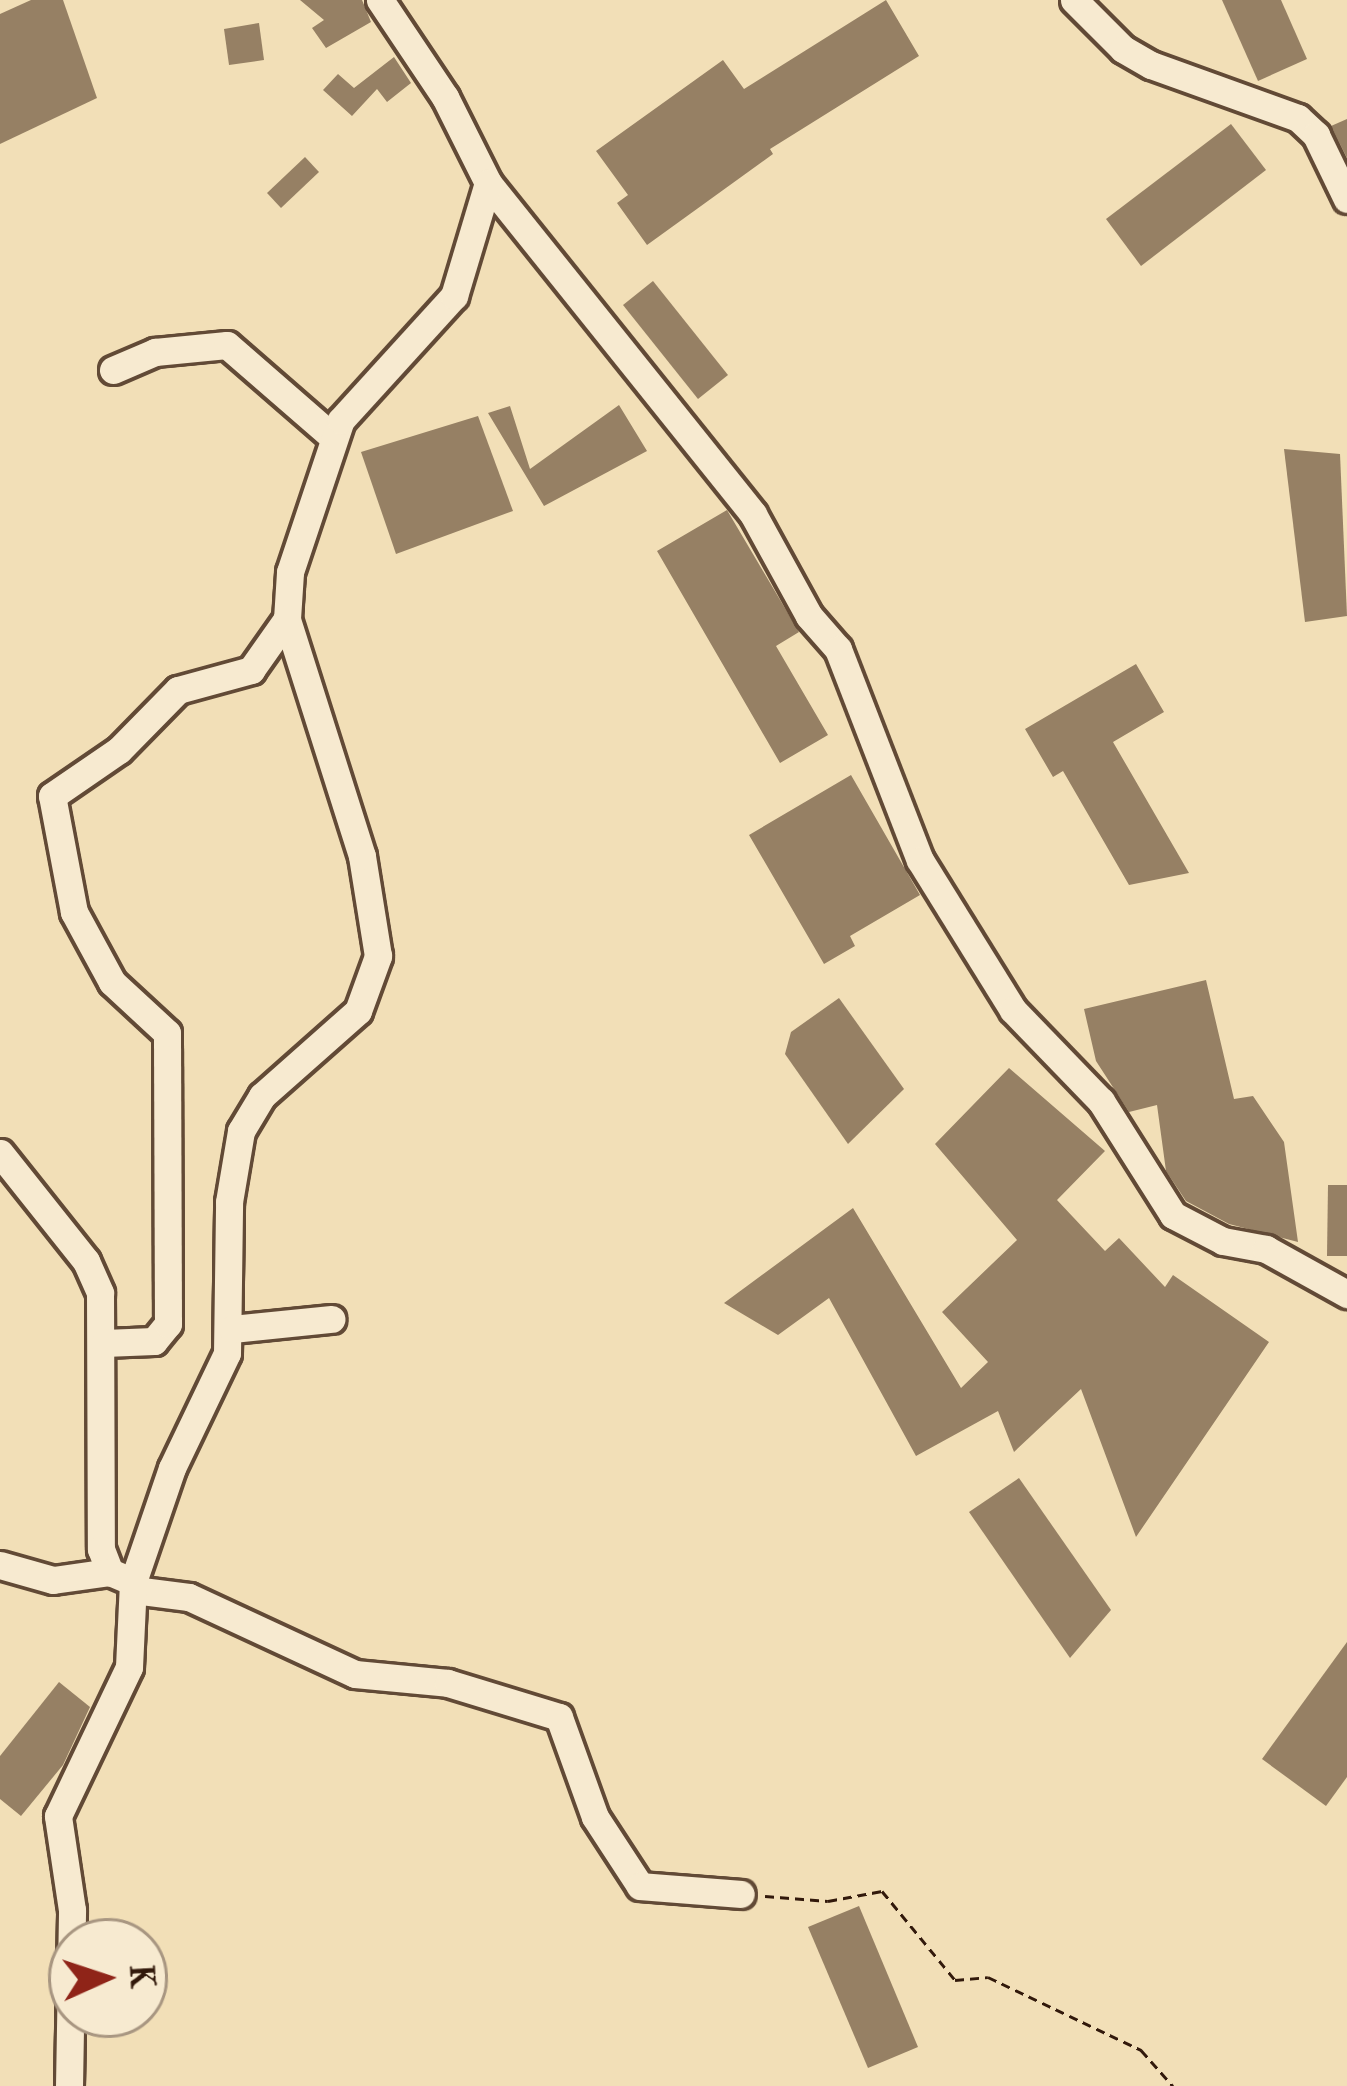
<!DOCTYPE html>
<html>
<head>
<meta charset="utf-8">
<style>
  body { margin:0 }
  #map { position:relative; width:1347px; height:2086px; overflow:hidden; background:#f2dfb7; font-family:"IM FELL Double Pica",serif }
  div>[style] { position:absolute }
  .building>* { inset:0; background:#968064 }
  .path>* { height:3px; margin-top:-1.5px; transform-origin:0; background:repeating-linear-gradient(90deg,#32190b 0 9px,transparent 0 15px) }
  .roads { filter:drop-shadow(3px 0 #624a36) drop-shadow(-3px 0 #624a36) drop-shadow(0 3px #624a36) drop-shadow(0 -3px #624a36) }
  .minor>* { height:27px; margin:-13.5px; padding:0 13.5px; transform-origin:13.5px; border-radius:13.5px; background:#f7ead0 }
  span { translate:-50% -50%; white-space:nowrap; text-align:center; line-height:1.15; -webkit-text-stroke:9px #f7ead0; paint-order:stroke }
  .north { position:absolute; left:48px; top:1918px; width:120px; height:120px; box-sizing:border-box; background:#f7ead0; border:3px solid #a89681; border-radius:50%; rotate:87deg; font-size:33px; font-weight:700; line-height:48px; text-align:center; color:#32190b }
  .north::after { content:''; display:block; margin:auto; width:42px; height:54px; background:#8f2418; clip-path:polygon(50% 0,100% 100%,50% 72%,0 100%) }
</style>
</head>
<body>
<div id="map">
  <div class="building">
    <i style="clip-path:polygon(31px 0,63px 0,97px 98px,0 144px,0 14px)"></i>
    <i style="clip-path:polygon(300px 0,362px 0,371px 22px,326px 48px,312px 28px,324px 20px)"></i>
    <i style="clip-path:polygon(886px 0,919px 56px,770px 149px,773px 154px,647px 245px,617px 203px,628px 195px,596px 151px,723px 60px,744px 89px)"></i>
    <i style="clip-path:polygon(1222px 0,1281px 0,1307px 59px,1258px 81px)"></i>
    <i style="clip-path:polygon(259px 23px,264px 60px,229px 65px,224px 29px)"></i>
    <i style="clip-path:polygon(394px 57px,411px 83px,387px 102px,377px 89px,352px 116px,323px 90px,338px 74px,354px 88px)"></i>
    <i style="clip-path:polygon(1347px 119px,1347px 158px,1331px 126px)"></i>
    <i style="clip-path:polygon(1231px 124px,1266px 170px,1141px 266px,1106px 219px)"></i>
    <i style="clip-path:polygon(305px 157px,319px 172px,281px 208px,267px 193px)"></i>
    <i style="clip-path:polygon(653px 281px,728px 375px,698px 399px,623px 305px)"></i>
    <i style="clip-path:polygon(619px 405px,647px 451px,544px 506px,488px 413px,510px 406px,530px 469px)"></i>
    <i style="clip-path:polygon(478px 416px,513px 511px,396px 554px,361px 452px)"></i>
    <i style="clip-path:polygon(1284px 449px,1340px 454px,1347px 616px,1305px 622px)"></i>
    <i style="clip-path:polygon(727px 510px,799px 632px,776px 646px,828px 735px,780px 763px,657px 551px)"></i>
    <i style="clip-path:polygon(1136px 664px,1164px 712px,1113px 742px,1189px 873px,1129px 885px,1063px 771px,1053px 777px,1025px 729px)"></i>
    <i style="clip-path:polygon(851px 775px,920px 895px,850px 936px,855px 946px,824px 964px,749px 835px)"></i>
    <i style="clip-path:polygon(1206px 980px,1234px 1099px,1253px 1096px,1284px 1142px,1298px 1242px,1229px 1224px,1186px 1201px,1166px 1171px,1157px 1105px,1129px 1112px,1096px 1061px,1084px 1009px)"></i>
    <i style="clip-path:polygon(839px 998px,904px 1089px,848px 1144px,785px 1054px,791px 1032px)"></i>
    <i style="clip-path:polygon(1009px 1068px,1105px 1151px,1057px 1200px,1105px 1251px,1119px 1238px,1165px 1287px,1173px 1275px,1269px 1342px,1136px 1537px,1081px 1389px,1014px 1452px,998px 1411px,916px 1456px,829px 1298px,778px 1335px,724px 1303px,853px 1208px,961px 1388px,988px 1362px,942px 1312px,1017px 1240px,935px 1144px)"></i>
    <i style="clip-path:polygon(1328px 1185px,1347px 1185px,1347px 1256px,1327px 1256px)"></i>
    <i style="clip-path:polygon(1019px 1478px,1111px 1610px,1070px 1658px,969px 1512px)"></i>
    <i style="clip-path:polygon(1347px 1642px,1347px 1777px,1326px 1806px,1262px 1759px)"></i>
    <i style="clip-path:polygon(59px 1682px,90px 1707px,63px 1765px,21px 1816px,0 1799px,0 1756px)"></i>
    <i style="clip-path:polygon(859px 1906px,918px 2047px,868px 2068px,808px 1927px)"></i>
  </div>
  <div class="path">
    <i style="left:765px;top:1896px;width:63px;rotate:4.5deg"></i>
    <i style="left:828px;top:1901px;width:55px;rotate:-10.5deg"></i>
    <i style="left:882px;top:1891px;width:115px;rotate:50.6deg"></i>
    <i style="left:955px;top:1980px;width:33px;rotate:-5deg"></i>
    <i style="left:988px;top:1977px;width:170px;rotate:25.5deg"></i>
    <i style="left:1141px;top:2050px;width:48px;rotate:48.4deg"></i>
  </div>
  <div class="roads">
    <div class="minor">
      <i style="left:380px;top:0;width:117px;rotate:56.2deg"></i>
      <i style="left:445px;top:97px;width:96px;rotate:63.4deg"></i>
      <i style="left:488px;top:183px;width:424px;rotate:51.3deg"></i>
      <i style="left:753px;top:514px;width:116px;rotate:61.2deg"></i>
      <i style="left:809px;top:616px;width:44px;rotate:48.7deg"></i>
      <i style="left:838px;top:649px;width:226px;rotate:68.8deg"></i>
      <i style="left:920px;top:860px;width:176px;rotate:58.2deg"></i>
      <i style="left:1013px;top:1010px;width:127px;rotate:46deg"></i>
      <i style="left:1101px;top:1101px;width:135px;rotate:57.7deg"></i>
      <i style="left:1173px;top:1215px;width:56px;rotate:27.5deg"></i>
      <i style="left:1223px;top:1241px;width:44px;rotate:10.5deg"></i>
      <i style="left:1266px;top:1249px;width:93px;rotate:29.1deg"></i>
      <i style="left:1074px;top:0;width:69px;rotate:45deg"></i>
      <i style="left:1123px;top:49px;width:32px;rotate:30deg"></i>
      <i style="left:1151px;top:65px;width:156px;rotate:19.8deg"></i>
      <i style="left:1298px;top:118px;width:25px;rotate:43deg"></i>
      <i style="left:1316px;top:135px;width:71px;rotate:64.2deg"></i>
      <i style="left:113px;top:370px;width:46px;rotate:-23.2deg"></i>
      <i style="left:155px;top:352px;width:72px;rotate:-5.6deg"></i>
      <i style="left:227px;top:345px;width:140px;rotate:41deg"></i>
      <i style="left:0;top:1153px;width:138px;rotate:51.5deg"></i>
      <i style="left:86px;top:1261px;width:35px;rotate:66deg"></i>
      <i style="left:100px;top:1293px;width:256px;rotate:89.8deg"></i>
      <i style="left:101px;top:1549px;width:25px;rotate:69deg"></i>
      <i style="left:110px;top:1572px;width:25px;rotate:23deg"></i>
      <i style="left:133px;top:1582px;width:120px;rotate:-71.1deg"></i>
      <i style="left:172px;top:1468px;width:127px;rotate:-64.4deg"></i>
      <i style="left:227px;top:1353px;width:151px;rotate:-89.2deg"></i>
      <i style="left:229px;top:1202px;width:72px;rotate:-80.4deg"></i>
      <i style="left:241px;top:1131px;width:41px;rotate:-59deg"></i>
      <i style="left:262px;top:1096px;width:128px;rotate:-41.5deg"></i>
      <i style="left:358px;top:1011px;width:59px;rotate:-70deg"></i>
      <i style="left:378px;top:956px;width:101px;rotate:-99.1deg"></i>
      <i style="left:362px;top:856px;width:249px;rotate:-107.6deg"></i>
      <i style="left:287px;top:619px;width:47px;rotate:-86.3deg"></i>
      <i style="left:290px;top:572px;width:160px;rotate:-71.5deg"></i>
      <i style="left:341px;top:420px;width:168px;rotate:-47.7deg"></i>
      <i style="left:454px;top:296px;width:118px;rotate:-73.3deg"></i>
      <i style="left:232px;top:1329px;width:100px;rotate:-5.8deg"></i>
      <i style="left:104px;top:1343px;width:50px;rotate:-2.3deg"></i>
      <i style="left:154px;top:1341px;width:22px;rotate:-51deg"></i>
      <i style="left:168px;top:1324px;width:291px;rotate:-90.2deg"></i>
      <i style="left:167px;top:1033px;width:75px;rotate:-137.2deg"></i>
      <i style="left:112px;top:982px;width:80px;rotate:-118.5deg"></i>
      <i style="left:74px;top:912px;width:118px;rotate:-100.7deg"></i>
      <i style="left:52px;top:796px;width:81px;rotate:-34.5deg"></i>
      <i style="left:119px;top:750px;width:84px;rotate:-45.5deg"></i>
      <i style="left:178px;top:690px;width:76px;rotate:-15.3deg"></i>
      <i style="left:251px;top:670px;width:62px;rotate:-54.8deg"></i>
      <i style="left:0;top:1565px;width:55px;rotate:15.8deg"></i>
      <i style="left:53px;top:1580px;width:58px;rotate:-8deg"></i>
      <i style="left:134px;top:1590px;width:55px;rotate:7.3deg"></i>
      <i style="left:189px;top:1597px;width:183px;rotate:24.9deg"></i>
      <i style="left:355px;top:1674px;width:93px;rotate:5.5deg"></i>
      <i style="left:448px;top:1683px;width:116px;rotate:17deg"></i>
      <i style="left:559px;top:1717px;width:106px;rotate:70.2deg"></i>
      <i style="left:595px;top:1817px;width:82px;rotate:56.9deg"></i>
      <i style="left:640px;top:1886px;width:101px;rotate:4.5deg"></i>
      <i style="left:69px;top:2086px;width:176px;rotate:-89deg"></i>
      <i style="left:72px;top:1910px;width:95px;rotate:-98.5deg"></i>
      <i style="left:58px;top:1816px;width:165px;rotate:-64.5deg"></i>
      <i style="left:129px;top:1667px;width:85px;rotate:-87.3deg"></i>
    </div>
  </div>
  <div class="north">K</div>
</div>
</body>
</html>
